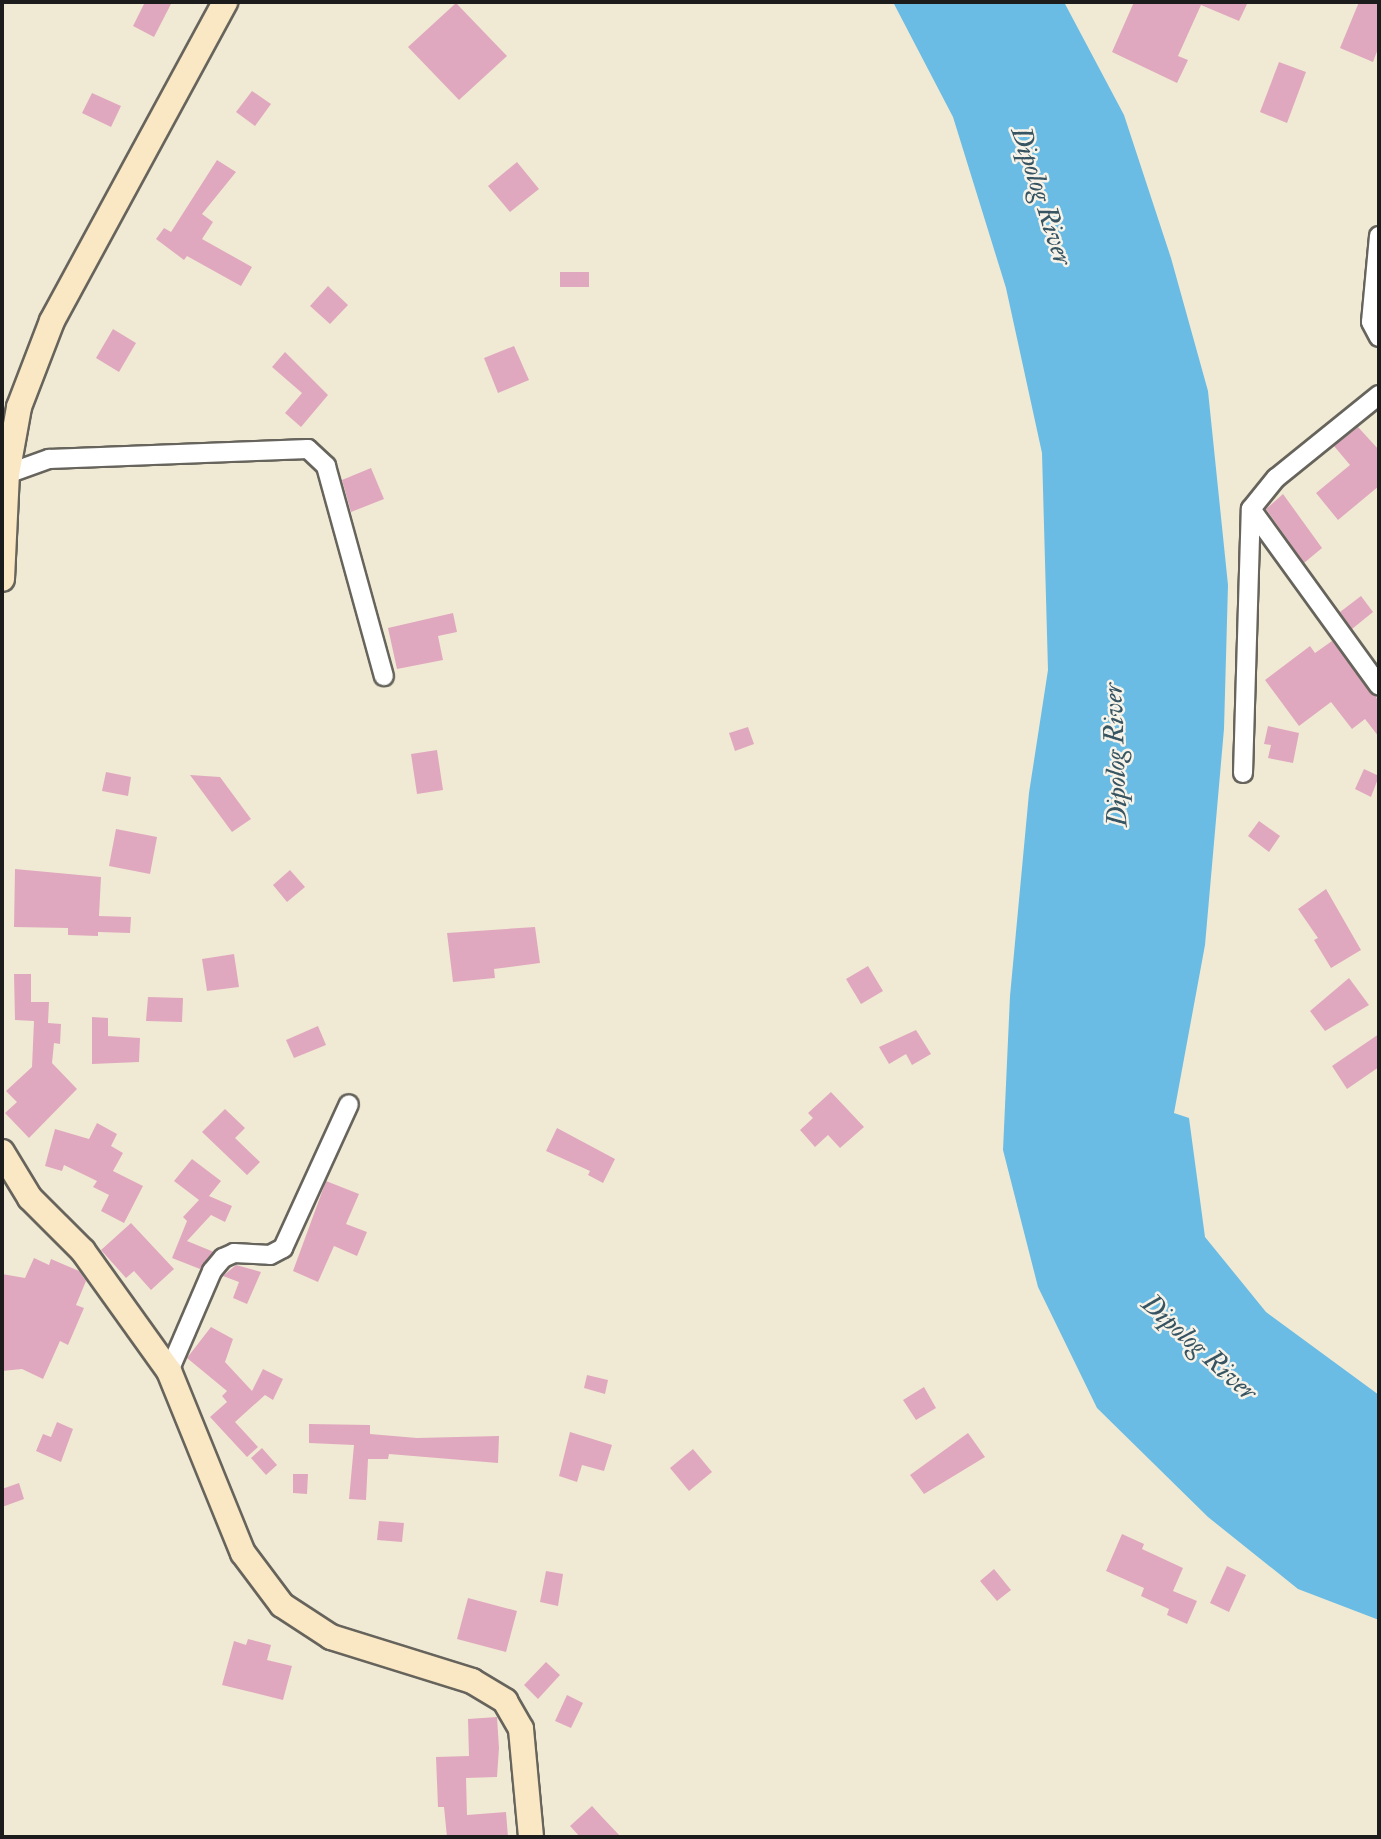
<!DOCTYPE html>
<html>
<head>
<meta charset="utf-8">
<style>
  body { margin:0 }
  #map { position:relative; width:1381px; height:1839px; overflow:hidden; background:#f0ead4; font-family:"IM FELL Double Pica",serif }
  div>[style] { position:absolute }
  .water>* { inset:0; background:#6abce5 }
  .building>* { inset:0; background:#e0a8be }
  .roads { filter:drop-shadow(2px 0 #66645c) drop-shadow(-2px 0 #66645c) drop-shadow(0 2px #66645c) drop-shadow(0 -2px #66645c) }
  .street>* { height:18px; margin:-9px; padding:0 9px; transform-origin:9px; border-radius:9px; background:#fff }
  .secondary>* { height:24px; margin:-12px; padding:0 12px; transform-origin:12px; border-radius:12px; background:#fae7c3 }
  span { translate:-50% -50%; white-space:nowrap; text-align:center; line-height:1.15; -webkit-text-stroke:5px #f7f3e8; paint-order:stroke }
  .water-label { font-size:28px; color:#375462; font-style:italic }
  .frame { position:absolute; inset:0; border:4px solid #1c1c1c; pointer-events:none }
</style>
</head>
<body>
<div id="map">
  <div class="water">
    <i style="clip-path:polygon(893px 2px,1064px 2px,1124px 115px,1171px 258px,1208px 391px,1228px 585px,1224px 729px,1205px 945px,1174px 1113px,1189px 1118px,1205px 1237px,1266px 1312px,1379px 1395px,1379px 1620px,1298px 1589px,1208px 1517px,1097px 1408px,1038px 1287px,1003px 1150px,1010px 996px,1029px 793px,1048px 670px,1042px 453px,1006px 288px,953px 117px)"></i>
  </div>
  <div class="building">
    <i style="clip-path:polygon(145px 2px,172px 2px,154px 37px,133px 26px)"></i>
    <i style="clip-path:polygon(1134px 2px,1248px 2px,1239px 21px,1201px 5px,1178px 56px,1188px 60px,1177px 83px,1112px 52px)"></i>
    <i style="clip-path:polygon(1359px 2px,1379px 2px,1379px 46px,1373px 62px,1340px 48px)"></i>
    <i style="clip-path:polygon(456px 3px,507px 56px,459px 100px,408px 47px)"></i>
    <i style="clip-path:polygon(1279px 62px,1306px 72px,1287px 123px,1260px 112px)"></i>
    <i style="clip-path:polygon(252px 91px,271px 104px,255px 126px,236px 112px)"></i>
    <i style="clip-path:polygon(92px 93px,121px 106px,111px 127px,82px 113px)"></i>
    <i style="clip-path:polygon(217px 160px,236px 172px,202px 214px,213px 222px,202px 239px,252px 267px,241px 286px,187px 256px,184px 260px,156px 239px,164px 228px,171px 232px)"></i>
    <i style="clip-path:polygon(517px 162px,539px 189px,510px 212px,488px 186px)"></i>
    <i style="clip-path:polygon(560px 272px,589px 272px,589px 287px,560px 287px)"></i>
    <i style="clip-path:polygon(328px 286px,348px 305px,330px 324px,310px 306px)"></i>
    <i style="clip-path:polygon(113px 329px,136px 343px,119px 372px,96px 358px)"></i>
    <i style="clip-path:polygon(514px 346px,529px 380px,498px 393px,484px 358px)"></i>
    <i style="clip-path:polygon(285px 352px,328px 395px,301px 427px,285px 413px,302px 393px,272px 367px)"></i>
    <i style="clip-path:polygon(1358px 427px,1379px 450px,1379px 486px,1338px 520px,1316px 493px,1350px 465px,1334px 446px)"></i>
    <i style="clip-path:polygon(371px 468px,384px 499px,351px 512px,342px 480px)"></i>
    <i style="clip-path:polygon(1283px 494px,1322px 548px,1304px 563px,1266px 509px)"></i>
    <i style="clip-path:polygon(1361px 596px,1373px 612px,1352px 629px,1340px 612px)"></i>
    <i style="clip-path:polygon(453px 613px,457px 632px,438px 636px,443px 660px,397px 669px,388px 628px)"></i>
    <i style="clip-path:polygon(1332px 641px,1379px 701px,1379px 737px,1365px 719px,1352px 729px,1331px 702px,1299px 726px,1265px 680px,1310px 646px,1315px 653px)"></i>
    <i style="clip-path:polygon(1268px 726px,1299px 733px,1293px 763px,1268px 758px,1271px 745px,1264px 744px)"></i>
    <i style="clip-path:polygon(748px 727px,754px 744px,735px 751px,729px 733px)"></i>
    <i style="clip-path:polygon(437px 750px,443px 790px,417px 794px,411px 754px)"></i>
    <i style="clip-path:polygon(1364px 769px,1379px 776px,1371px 797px,1355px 789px)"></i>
    <i style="clip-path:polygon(106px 772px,131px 777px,128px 796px,102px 791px)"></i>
    <i style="clip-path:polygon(190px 775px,220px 777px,251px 819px,232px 832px)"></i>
    <i style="clip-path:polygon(1259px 821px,1280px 836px,1269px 852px,1248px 836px)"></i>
    <i style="clip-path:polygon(116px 829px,157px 837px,150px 874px,109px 866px)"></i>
    <i style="clip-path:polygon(15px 869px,101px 877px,99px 916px,131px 917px,130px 933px,98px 932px,98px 936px,68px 935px,68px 928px,14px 927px)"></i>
    <i style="clip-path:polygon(290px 870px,305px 887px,287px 902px,273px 885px)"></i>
    <i style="clip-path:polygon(1326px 889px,1361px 950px,1331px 968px,1314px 940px,1318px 938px,1298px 909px)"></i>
    <i style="clip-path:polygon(535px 927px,540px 963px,494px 969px,495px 978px,453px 982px,447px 933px)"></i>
    <i style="clip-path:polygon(234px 954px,239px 987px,207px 991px,202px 959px)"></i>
    <i style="clip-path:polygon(868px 966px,883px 991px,861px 1004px,846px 979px)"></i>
    <i style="clip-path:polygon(14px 974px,31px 974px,31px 1002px,49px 1002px,48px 1023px,61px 1024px,60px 1044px,54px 1043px,52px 1063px,77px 1089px,29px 1138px,5px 1113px,17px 1102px,6px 1091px,32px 1067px,34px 1021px,15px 1020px)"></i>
    <i style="clip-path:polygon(1349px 978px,1369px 1005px,1325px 1031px,1310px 1011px)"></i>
    <i style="clip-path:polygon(148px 997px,183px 998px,182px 1022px,146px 1021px)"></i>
    <i style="clip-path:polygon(92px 1017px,108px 1018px,108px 1036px,140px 1038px,139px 1062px,92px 1064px)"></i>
    <i style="clip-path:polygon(318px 1026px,326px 1045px,294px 1058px,286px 1040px)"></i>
    <i style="clip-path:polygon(916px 1030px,931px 1054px,912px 1065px,906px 1054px,889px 1064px,879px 1047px)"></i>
    <i style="clip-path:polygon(1379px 1034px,1379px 1067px,1347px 1089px,1332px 1066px)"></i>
    <i style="clip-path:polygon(831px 1092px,864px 1127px,840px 1148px,828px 1135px,815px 1147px,800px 1130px,813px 1118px,808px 1113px)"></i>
    <i style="clip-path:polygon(225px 1109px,245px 1128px,235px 1138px,260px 1162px,247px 1175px,202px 1132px)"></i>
    <i style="clip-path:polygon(97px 1123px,117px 1134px,111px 1146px,123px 1153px,113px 1171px,143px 1186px,124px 1223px,101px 1211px,109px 1195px,93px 1187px,97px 1181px,64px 1165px,62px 1171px,45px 1166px,55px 1129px,89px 1139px)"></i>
    <i style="clip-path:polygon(557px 1128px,615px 1159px,603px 1183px,588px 1175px,590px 1171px,546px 1151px)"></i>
    <i style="clip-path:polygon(192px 1159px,221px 1181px,209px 1196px,232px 1206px,225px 1222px,211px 1215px,187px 1241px,214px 1252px,200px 1269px,172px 1258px,187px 1221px,183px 1217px,199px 1200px,174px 1181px)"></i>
    <i style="clip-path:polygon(326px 1181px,359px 1194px,346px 1224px,367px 1232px,357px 1256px,334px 1246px,318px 1282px,293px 1271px)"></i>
    <i style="clip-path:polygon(131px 1223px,174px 1269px,151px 1290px,134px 1271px,126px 1278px,101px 1250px)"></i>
    <i style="clip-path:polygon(34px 1258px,49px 1265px,51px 1259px,79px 1271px,86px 1281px,76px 1305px,84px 1308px,68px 1345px,60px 1341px,43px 1379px,22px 1369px,2px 1371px,2px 1274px,25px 1278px)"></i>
    <i style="clip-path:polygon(236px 1265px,261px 1272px,247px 1304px,233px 1298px,239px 1282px,223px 1276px)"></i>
    <i style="clip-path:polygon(211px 1327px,233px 1339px,225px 1362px,252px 1391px,263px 1369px,283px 1379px,273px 1400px,265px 1395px,235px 1422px,258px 1447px,247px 1457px,210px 1417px,227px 1402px,222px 1396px,227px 1391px,187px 1358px)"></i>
    <i style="clip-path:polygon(587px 1375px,608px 1380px,605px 1394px,584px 1388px)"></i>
    <i style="clip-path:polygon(924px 1387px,936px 1408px,916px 1420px,903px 1400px)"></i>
    <i style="clip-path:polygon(57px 1422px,73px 1429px,61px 1462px,36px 1451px,43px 1434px,51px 1437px)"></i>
    <i style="clip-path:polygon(309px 1424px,370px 1425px,370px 1434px,417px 1438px,499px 1436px,498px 1463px,389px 1454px,388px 1459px,368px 1459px,366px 1500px,349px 1499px,354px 1445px,309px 1443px)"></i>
    <i style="clip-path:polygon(570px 1432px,612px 1445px,604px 1471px,582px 1465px,577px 1482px,559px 1476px)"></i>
    <i style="clip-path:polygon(968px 1433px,985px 1457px,924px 1494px,910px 1475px)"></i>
    <i style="clip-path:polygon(262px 1448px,277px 1465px,266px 1475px,251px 1458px)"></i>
    <i style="clip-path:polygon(693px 1449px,712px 1472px,689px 1491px,670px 1468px)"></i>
    <i style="clip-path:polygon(293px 1474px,308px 1474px,307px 1494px,293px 1493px)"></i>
    <i style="clip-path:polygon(19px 1483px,24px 1499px,2px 1507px,2px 1489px)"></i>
    <i style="clip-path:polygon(379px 1521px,404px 1523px,402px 1542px,377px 1540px)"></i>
    <i style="clip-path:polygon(1122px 1534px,1144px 1544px,1142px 1549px,1183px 1568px,1173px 1591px,1197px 1601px,1187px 1624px,1167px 1615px,1169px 1609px,1141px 1596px,1144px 1588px,1106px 1571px)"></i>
    <i style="clip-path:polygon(1227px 1566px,1246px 1575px,1229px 1612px,1210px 1603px)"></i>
    <i style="clip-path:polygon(994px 1569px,1011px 1590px,997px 1601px,980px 1581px)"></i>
    <i style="clip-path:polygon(546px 1571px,563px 1574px,558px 1606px,540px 1602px)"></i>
    <i style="clip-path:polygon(468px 1598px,517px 1611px,506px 1652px,457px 1639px)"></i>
    <i style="clip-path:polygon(248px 1639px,271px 1645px,267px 1660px,292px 1666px,283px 1700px,222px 1685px,234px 1641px,246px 1645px)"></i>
    <i style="clip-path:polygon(546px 1662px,560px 1675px,538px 1699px,524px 1685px)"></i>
    <i style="clip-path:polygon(567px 1695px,583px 1703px,571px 1728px,555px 1721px)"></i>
    <i style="clip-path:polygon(468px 1719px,497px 1717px,499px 1748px,497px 1777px,466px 1778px,467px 1815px,506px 1812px,508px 1837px,447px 1837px,444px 1807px,438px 1807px,436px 1757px,469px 1756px)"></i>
    <i style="clip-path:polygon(592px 1806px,602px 1817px,621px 1837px,580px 1837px,570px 1826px)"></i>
  </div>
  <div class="roads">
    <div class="street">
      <i style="left:1379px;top:236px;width:86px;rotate:95.3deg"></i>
      <i style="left:1371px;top:322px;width:17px;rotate:62deg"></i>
      <i style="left:1379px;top:395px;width:132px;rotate:141.1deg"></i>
      <i style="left:1276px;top:478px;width:40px;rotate:129deg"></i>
      <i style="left:1251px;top:509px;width:218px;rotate:54.1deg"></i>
      <i style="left:7px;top:474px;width:45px;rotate:-19.7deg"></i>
      <i style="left:49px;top:459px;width:259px;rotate:-2.2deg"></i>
      <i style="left:308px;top:449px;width:25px;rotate:43deg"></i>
      <i style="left:326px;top:466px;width:218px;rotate:74.6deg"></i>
      <i style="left:1243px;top:773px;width:264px;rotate:-88.3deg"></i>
      <i style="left:169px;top:1371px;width:109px;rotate:-66.7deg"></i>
      <i style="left:212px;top:1271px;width:17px;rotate:-50deg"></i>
      <i style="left:223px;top:1258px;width:12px;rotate:-24deg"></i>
      <i style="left:234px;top:1253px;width:36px;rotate:3deg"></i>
      <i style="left:270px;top:1255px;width:15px;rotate:-28deg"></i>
      <i style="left:283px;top:1248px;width:158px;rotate:-65.4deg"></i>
    </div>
    <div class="secondary">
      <i style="left:2px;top:579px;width:105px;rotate:-87.3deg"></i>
      <i style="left:7px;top:474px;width:68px;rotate:-79.8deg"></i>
      <i style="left:19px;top:407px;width:92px;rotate:-69deg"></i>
      <i style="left:52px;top:321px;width:363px;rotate:-61.5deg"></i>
      <i style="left:2px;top:1152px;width:54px;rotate:58.7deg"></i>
      <i style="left:30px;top:1198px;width:75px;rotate:45deg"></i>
      <i style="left:83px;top:1251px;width:148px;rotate:54.4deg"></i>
      <i style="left:169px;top:1371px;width:196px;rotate:67.9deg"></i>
      <i style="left:243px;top:1553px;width:65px;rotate:53.1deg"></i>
      <i style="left:282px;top:1605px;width:59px;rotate:33.1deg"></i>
      <i style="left:331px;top:1637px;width:148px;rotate:17.3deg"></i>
      <i style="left:472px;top:1681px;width:39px;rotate:31deg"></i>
      <i style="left:505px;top:1701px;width:32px;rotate:60deg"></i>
      <i style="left:521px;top:1729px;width:108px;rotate:84.7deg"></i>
    </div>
  </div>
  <div class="water-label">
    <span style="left:1041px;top:196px;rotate:72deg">Dipolog River</span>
    <span style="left:1116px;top:755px;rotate:-92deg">Dipolog River</span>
    <span style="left:1199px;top:1348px;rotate:42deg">Dipolog River</span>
  </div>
  <div class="frame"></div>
</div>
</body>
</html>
